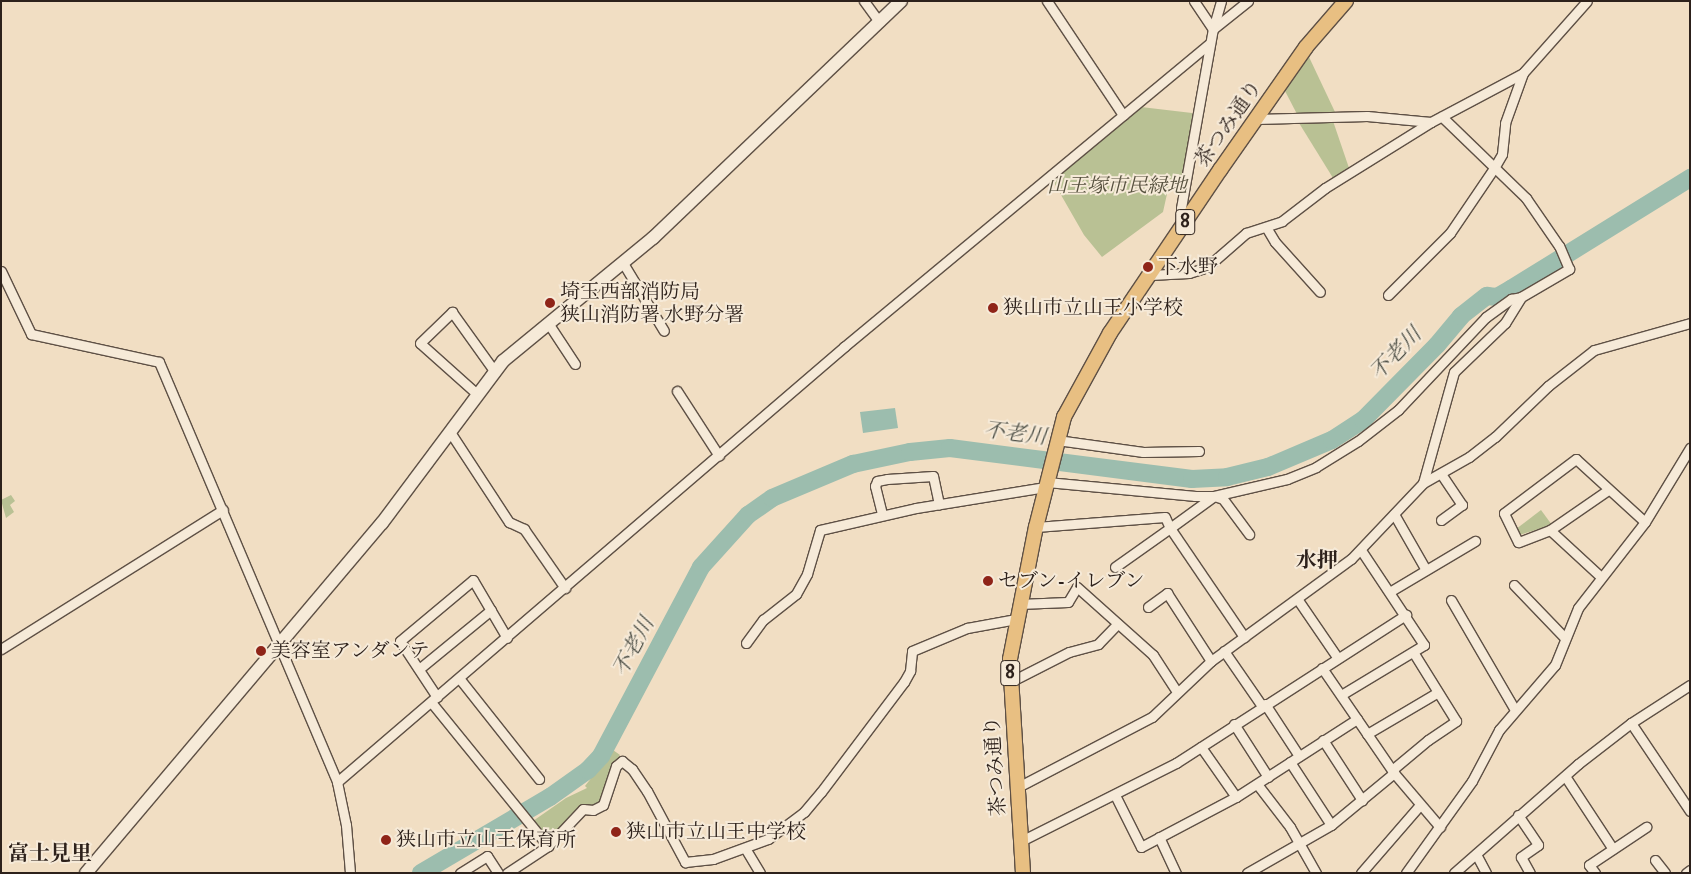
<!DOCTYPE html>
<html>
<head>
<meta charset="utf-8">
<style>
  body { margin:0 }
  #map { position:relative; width:1691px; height:874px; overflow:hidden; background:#f1dec3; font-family:"IM FELL DW Pica","Noto Serif JP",serif }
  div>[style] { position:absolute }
  .green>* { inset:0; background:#b9c194 }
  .water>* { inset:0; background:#9cbdae }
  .river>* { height:18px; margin:-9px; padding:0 9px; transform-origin:9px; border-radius:9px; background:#9cbdae }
  .roads { filter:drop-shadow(1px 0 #5e5045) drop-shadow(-1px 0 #5e5045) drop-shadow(0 1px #5e5045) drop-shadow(0 -1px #5e5045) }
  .street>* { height:9px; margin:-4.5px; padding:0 4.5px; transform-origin:4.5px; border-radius:4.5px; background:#f6ead8 }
  .secondary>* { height:12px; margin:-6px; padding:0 6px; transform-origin:6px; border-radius:6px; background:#f6ead8 }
  .primary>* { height:14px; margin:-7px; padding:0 7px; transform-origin:7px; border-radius:7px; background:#e8bf82 }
  .dots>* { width:14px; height:14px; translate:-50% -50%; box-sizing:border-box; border:2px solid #f6ead8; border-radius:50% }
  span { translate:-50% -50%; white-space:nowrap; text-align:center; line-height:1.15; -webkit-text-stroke:4px #f6ead8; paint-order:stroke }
  .shield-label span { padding:1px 4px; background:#f6ead8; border:1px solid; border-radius:4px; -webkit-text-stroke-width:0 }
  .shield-label { font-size:19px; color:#2d211b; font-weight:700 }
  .street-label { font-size:20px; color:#2d211b }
  .park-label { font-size:20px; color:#57513f; font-style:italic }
  .poi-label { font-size:20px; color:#2d211b }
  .left { translate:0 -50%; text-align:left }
  .water-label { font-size:21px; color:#4e5047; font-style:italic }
  .neighbourhood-label { font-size:21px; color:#2d211b; font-weight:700 }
  .frame { position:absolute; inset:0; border:2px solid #2d211b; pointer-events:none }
</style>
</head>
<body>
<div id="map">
  <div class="green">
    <i style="clip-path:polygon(1309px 57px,1335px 112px,1334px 114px,1298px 116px,1285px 91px)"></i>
    <i style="clip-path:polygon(1141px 107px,1192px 113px,1194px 116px,1183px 179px,1169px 185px,1163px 212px,1102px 257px,1084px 235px,1053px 181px)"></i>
    <i style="clip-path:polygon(1333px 121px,1349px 168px,1333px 178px,1299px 123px)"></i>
    <i style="clip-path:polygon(11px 495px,15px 501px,10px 505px,14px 512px,6px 518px,1px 500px)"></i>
    <i style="clip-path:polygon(1541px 510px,1552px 525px,1519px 535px,1516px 529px)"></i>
    <i style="clip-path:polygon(613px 750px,620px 755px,611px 768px,603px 800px,547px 839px,533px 821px,566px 798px,587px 788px,585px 786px)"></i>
  </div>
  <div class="water">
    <i style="clip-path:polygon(895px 408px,898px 428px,863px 433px,860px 412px)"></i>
  </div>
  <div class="river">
    <i style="left:421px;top:873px;width:150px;rotate:-30.5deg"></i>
    <i style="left:550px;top:797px;width:47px;rotate:-35.4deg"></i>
    <i style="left:588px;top:770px;width:19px;rotate:-47deg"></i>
    <i style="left:601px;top:756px;width:214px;rotate:-62.1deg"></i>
    <i style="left:701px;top:567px;width:70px;rotate:-47.9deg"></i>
    <i style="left:748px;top:515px;width:29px;rotate:-35deg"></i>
    <i style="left:772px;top:498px;width:88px;rotate:-22.8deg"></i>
    <i style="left:853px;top:464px;width:58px;rotate:-11.9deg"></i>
    <i style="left:910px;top:452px;width:40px;rotate:-5.7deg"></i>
    <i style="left:950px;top:448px;width:244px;rotate:7.3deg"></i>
    <i style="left:1192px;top:479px;width:35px;rotate:-3deg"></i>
    <i style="left:1227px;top:477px;width:42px;rotate:-13.7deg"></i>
    <i style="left:1268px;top:467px;width:69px;rotate:-22.9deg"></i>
    <i style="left:1332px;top:440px;width:37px;rotate:-33deg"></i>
    <i style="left:1363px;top:420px;width:105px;rotate:-45.4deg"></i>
    <i style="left:1437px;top:345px;width:38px;rotate:-50deg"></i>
    <i style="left:1461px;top:316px;width:33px;rotate:-38deg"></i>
    <i style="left:1487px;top:296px;width:10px;rotate:6deg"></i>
    <i style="left:1497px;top:297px;width:16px;rotate:-30deg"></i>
    <i style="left:1511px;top:289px;width:211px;rotate:-31.8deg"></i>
  </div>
  <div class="roads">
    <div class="street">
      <i style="left:864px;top:1px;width:26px;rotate:54deg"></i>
      <i style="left:1047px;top:1px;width:137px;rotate:56.3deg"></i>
      <i style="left:1194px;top:1px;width:34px;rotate:56deg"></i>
      <i style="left:1213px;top:29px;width:45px;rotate:-38.7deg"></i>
      <i style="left:1256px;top:119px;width:111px;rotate:-1.5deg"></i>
      <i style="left:1367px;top:116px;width:64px;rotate:5.4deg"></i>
      <i style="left:1184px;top:224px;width:16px;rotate:-101deg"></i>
      <i style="left:1181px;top:208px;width:182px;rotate:-79.9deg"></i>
      <i style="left:1213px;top:29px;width:29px;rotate:-74deg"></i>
      <i style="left:1266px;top:227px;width:17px;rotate:59deg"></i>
      <i style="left:1275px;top:242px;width:67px;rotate:48deg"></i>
      <i style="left:623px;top:263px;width:79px;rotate:58.9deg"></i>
      <i style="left:1px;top:271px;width:70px;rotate:64.5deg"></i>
      <i style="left:31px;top:334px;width:131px;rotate:12.3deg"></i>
      <i style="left:159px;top:362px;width:456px;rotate:67deg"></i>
      <i style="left:337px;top:782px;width:44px;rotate:78.2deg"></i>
      <i style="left:346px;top:825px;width:48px;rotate:85.2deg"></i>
      <i style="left:1150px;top:275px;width:39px;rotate:-3deg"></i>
      <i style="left:1189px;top:273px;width:19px;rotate:-18deg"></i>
      <i style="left:1207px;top:267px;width:52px;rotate:-41.1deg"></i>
      <i style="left:1246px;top:233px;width:38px;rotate:-18deg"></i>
      <i style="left:1282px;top:221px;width:54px;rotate:-37.5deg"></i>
      <i style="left:1325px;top:188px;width:125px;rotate:-31.9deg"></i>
      <i style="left:1431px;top:122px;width:104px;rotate:-28deg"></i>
      <i style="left:1523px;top:73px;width:96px;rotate:-48.4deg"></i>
      <i style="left:1388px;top:295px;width:88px;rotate:-45deg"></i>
      <i style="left:1450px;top:233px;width:78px;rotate:-55.9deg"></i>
      <i style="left:1494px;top:168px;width:16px;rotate:-60deg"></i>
      <i style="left:1502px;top:154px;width:31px;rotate:-84deg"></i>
      <i style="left:1505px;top:123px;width:53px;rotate:-70.2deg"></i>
      <i style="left:548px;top:323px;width:49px;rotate:56.6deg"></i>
      <i style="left:677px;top:391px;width:77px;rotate:57.1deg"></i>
      <i style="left:477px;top:394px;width:76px;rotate:-138.2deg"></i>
      <i style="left:420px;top:343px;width:45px;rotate:-44.1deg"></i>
      <i style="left:452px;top:312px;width:74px;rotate:54.4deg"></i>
      <i style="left:450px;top:432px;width:108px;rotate:56.8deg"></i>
      <i style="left:509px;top:522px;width:17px;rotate:25deg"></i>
      <i style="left:524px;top:529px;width:72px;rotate:55.2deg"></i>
      <i style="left:1057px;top:440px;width:87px;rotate:7.9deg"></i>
      <i style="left:1143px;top:452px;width:56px;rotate:-1deg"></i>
      <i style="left:1047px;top:482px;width:149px;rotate:5.4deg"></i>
      <i style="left:1195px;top:496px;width:19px"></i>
      <i style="left:1214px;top:496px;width:75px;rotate:-13.1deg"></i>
      <i style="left:1287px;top:479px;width:31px;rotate:-22deg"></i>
      <i style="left:1316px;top:467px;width:49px;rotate:-31.8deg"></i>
      <i style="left:1358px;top:441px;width:51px;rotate:-37.8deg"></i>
      <i style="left:1398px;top:410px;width:128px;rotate:-46.6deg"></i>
      <i style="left:1486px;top:317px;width:31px;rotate:-36deg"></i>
      <i style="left:1511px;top:299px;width:10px;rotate:-11deg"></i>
      <i style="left:1423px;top:483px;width:115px;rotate:-74.4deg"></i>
      <i style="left:1454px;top:372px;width:71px;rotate:-43.9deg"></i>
      <i style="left:1505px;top:323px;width:31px;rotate:-58deg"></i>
      <i style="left:1521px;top:297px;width:56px;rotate:-30.3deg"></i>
      <i style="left:1569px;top:269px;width:25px;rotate:-113deg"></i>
      <i style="left:1559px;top:246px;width:58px;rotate:-124.5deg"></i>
      <i style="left:1526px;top:198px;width:117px;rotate:-136deg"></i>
      <i style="left:1214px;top:496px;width:9px;rotate:18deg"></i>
      <i style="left:1223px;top:499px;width:44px;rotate:53.4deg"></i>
      <i style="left:882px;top:514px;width:29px;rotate:-104deg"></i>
      <i style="left:875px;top:486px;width:5px;rotate:-68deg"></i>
      <i style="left:877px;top:481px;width:10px;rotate:-11deg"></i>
      <i style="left:887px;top:479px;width:46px;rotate:-3.7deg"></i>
      <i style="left:933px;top:476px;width:29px;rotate:78deg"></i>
      <i style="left:1394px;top:514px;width:64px;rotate:60.3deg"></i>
      <i style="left:1441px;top:520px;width:26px;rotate:-36deg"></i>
      <i style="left:1462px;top:505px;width:37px;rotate:-124deg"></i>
      <i style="left:1036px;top:527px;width:129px;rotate:-4.4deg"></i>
      <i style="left:1165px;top:517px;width:12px;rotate:66deg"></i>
      <i style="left:1170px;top:528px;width:54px;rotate:-36deg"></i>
      <i style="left:1550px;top:530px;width:70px;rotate:-34.6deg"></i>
      <i style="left:1115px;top:567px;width:67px;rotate:-35.3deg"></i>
      <i style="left:1170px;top:528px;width:132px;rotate:55.8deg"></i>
      <i style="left:1601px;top:577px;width:69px;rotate:-137.3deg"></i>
      <i style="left:1550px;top:530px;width:34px;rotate:159deg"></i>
      <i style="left:1518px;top:542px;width:32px;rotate:-116deg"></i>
      <i style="left:1504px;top:513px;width:90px;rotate:-36.9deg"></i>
      <i style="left:1576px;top:459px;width:93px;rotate:42.4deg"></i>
      <i style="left:1514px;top:585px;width:74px;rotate:46.1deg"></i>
      <i style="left:1391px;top:591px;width:98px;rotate:-30.8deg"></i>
      <i style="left:1298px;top:600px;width:69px;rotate:55.6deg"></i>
      <i style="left:1451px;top:600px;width:127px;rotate:59.8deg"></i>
      <i style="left:1019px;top:604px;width:49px;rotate:-2.3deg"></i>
      <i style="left:1068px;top:602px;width:17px;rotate:-59deg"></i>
      <i style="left:1077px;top:587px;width:102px;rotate:41.8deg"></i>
      <i style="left:1153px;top:655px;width:44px;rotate:57deg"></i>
      <i style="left:1148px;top:607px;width:24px;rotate:-36deg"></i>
      <i style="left:1167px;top:593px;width:81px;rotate:57.1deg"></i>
      <i style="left:746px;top:643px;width:29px;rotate:-54deg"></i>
      <i style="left:763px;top:620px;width:42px;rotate:-38.2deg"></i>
      <i style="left:796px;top:594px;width:23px;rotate:-61deg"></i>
      <i style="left:807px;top:574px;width:46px;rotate:-73.5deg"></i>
      <i style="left:820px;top:530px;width:98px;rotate:-12.9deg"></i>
      <i style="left:916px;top:508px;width:131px;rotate:-9.2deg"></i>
      <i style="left:1px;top:649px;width:262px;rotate:-32.1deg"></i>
      <i style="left:1224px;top:651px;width:67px;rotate:55.4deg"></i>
      <i style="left:1322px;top:668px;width:127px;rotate:55.6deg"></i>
      <i style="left:1394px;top:773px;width:71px;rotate:49.6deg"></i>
      <i style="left:419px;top:669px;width:93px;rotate:-39.3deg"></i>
      <i style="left:459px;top:678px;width:129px;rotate:51.6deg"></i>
      <i style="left:1010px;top:682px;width:66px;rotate:-27deg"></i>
      <i style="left:1069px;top:652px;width:30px;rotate:-15deg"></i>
      <i style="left:1098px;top:644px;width:28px;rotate:-46deg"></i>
      <i style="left:1341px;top:695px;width:97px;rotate:-31.1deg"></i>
      <i style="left:1424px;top:645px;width:114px;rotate:-123.6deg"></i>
      <i style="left:437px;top:697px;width:67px;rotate:-123.5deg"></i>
      <i style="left:400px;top:641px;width:95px;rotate:-39.9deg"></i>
      <i style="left:473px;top:580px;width:67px;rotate:59.6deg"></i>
      <i style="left:431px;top:702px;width:186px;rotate:50.9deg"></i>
      <i style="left:1265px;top:704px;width:62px;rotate:56.8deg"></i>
      <i style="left:1631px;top:723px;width:106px;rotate:56.2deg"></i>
      <i style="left:1234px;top:724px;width:63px;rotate:57.3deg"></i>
      <i style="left:1367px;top:734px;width:82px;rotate:-30.6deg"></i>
      <i style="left:1323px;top:740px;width:72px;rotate:57deg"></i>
      <i style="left:1201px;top:747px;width:61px;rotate:55deg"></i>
      <i style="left:1290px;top:762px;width:75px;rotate:56.9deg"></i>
      <i style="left:1392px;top:770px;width:47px;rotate:-39.8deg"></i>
      <i style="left:1428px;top:740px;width:34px;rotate:-34deg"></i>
      <i style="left:1456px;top:721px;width:81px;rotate:-121.9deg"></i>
      <i style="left:1565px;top:776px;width:87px;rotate:56.7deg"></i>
      <i style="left:337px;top:782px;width:669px;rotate:-40.64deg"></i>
      <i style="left:845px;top:346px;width:474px;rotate:-39.7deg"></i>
      <i style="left:1257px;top:784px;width:54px;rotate:52.5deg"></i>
      <i style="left:1290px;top:827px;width:53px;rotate:60.5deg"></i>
      <i style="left:1018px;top:787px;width:151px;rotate:-27.6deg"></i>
      <i style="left:1152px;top:717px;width:81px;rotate:-43.5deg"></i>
      <i style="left:1211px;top:661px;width:173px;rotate:-36.1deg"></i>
      <i style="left:1351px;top:559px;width:105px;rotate:-46.5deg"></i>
      <i style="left:1423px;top:483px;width:53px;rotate:-29.5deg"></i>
      <i style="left:1469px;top:457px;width:33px;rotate:-38deg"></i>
      <i style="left:1495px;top:437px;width:74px;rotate:-43.9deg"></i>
      <i style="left:1548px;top:386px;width:58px;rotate:-38deg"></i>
      <i style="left:1594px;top:350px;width:100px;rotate:-15.7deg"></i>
      <i style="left:1115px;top:795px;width:58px;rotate:63.4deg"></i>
      <i style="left:1141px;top:847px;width:107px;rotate:-27.8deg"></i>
      <i style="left:1236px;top:797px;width:144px;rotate:-32.8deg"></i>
      <i style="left:1518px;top:815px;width:36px;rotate:56deg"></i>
      <i style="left:1538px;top:845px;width:21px;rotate:145deg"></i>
      <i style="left:1521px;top:857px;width:18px;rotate:61deg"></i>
      <i style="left:1159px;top:837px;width:40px;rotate:65deg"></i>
      <i style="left:1021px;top:841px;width:174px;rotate:-26.7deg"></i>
      <i style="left:1176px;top:763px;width:274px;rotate:-32.8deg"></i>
      <i style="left:745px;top:848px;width:29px;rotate:59deg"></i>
      <i style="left:1476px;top:854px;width:21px;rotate:62deg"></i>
      <i style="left:1655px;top:860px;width:16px;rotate:52deg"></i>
      <i style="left:460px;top:873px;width:32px;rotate:-32deg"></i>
      <i style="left:487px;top:856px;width:20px;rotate:57deg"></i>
      <i style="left:507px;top:873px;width:49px;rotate:-33.4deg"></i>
      <i style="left:548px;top:846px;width:51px;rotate:-46.6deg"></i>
      <i style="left:583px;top:809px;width:10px;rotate:6deg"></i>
      <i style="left:593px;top:810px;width:11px;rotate:-27deg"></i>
      <i style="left:603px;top:805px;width:41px;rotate:-71.6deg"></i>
      <i style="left:616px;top:766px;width:8px;rotate:-40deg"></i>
      <i style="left:622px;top:761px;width:13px;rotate:39deg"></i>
      <i style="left:632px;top:769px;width:27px;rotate:56deg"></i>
      <i style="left:647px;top:791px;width:81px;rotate:61.8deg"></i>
      <i style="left:685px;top:862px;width:28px;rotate:-6deg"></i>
      <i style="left:713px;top:859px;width:59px;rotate:-20deg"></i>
      <i style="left:768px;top:839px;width:45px;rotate:-36.9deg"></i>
      <i style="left:804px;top:812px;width:26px;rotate:-50deg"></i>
      <i style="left:821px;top:792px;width:138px;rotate:-53deg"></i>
      <i style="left:904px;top:682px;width:13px;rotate:-61deg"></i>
      <i style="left:910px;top:671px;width:20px;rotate:-84deg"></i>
      <i style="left:912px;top:651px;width:60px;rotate:-22.7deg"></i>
      <i style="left:967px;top:628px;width:50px;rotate:-10.4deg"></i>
      <i style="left:1247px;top:873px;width:97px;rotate:-29.7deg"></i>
      <i style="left:1331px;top:825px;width:82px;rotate:-39.5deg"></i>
      <i style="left:1361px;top:873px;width:90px;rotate:-49.1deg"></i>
      <i style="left:1406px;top:873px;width:113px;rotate:-54.3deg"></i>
      <i style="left:1472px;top:781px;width:58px;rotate:-62.1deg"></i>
      <i style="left:1499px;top:730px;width:86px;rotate:-49.3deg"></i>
      <i style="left:1555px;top:665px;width:61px;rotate:-68deg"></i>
      <i style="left:1578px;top:608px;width:109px;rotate:-52.1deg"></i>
      <i style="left:1645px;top:522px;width:87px;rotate:-58.7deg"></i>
      <i style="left:1454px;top:873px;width:165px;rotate:-41.3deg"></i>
      <i style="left:1578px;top:764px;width:67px;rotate:-37.7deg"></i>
      <i style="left:1631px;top:723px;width:70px;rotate:-32.8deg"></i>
      <i style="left:1595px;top:873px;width:10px;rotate:-127deg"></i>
      <i style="left:1589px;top:865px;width:69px;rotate:-33.7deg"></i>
      <i style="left:1686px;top:873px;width:5px;rotate:-37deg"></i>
    </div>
    <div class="secondary">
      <i style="left:86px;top:873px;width:458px;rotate:-49.8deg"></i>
      <i style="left:382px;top:523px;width:202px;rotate:-53.2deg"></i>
      <i style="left:503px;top:361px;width:194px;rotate:-39.4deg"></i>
      <i style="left:653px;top:238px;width:343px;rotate:-43.7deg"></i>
    </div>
    <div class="primary">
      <i style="left:1023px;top:873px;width:214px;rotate:-93.5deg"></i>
      <i style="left:1010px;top:659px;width:135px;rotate:-78.9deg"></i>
      <i style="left:1036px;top:527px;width:114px;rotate:-75.7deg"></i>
      <i style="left:1064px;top:417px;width:96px;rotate:-61.3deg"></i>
      <i style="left:1110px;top:333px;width:197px;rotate:-56deg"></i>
      <i style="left:1220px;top:170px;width:150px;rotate:-55deg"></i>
      <i style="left:1306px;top:47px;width:61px;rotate:-49deg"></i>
    </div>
  </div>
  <div class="dots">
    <i style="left:1148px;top:267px;background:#8f2418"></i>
    <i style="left:550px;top:303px;background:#8f2418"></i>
    <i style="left:993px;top:308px;background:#8f2418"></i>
    <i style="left:988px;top:581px;background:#8f2418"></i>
    <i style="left:261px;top:651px;background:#8f2418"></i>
    <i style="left:616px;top:832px;background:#8f2418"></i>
    <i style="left:386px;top:840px;background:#8f2418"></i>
  </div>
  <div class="shield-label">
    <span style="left:1185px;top:222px">8</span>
    <span style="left:1010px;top:673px">8</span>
  </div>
  <div class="street-label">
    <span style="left:1229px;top:124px;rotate:-55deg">茶つみ通り</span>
    <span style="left:996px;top:766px;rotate:-94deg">茶つみ通り</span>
  </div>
  <div class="park-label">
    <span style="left:1117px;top:186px">山王塚市民緑地</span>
  </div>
  <div class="poi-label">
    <span class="left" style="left:1158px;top:267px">下水野</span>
    <span class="left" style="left:560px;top:304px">埼玉西部消防局<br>狭山消防署 水野分署</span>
    <span class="left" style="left:1003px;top:308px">狭山市立山王小学校</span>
    <span class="left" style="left:998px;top:581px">セブン-イレブン</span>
    <span class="left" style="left:271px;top:651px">美容室アンダンテ</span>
    <span class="left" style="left:626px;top:832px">狭山市立山王中学校</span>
    <span class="left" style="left:396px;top:840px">狭山市立山王保育所</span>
  </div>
  <div class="water-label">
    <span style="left:1396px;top:354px;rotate:-46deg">不老川</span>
    <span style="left:1015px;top:434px;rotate:7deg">不老川</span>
    <span style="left:634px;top:647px;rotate:-62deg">不老川</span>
  </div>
  <div class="neighbourhood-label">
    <span style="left:1317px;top:561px">水押</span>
    <span style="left:50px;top:854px">富士見里</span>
  </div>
  <div class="frame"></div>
</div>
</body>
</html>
